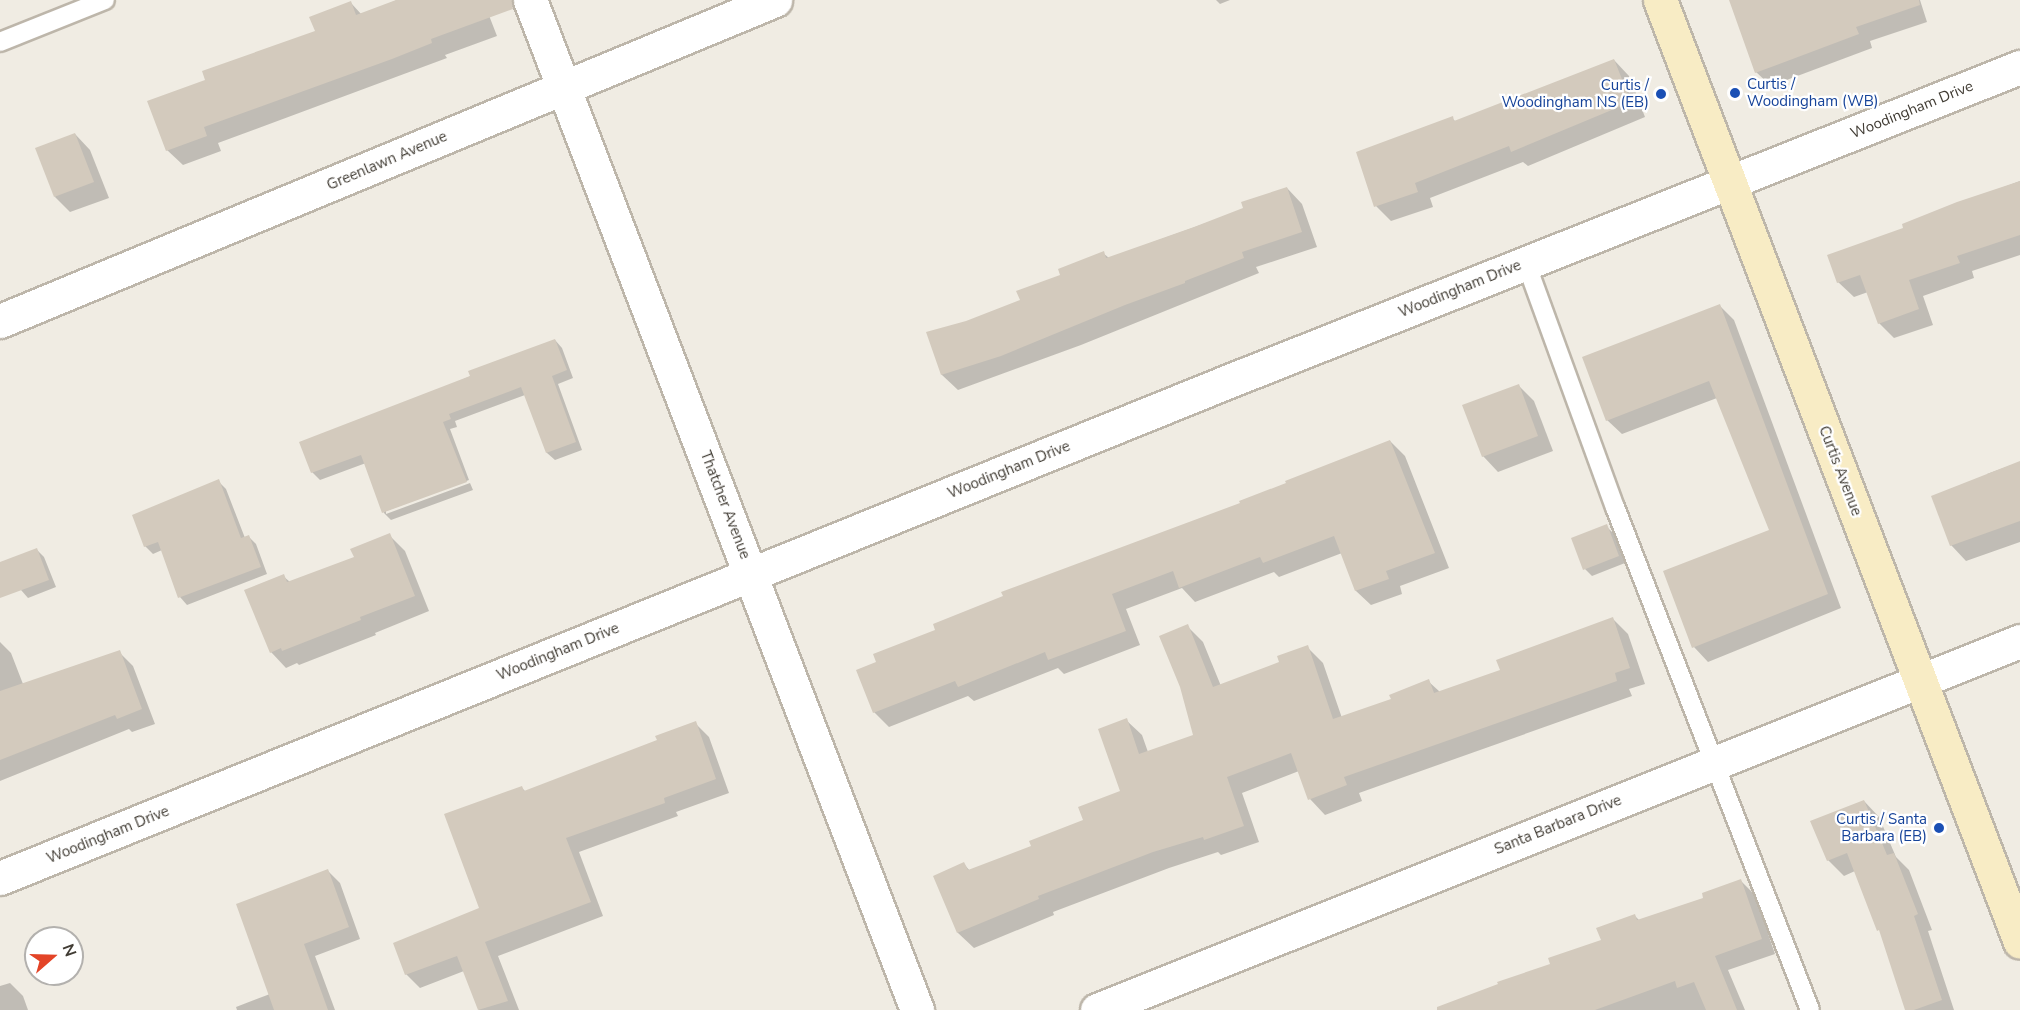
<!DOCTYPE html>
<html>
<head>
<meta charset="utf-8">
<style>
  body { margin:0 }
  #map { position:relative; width:2020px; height:1010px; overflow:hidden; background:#f0ece3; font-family:"Nunito Sans",sans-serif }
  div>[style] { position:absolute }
  .shadow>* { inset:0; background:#0003 }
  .building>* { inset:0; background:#d3cabd }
  .roads { filter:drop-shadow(2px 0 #bdb6aa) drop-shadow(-2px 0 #bdb6aa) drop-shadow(0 2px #bdb6aa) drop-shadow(0 -2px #bdb6aa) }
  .lane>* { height:18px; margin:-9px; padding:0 9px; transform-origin:9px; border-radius:9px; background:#fff }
  .street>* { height:33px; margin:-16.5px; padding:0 16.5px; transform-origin:16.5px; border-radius:16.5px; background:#fff }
  .secondary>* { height:33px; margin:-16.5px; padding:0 16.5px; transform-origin:16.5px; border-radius:16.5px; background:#f8ecc5 }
  .dots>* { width:16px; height:16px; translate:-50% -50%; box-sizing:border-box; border:3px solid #fff; border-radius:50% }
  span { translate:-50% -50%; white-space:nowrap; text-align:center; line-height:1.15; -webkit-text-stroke:4.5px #fff; paint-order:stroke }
  .transit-label { font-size:15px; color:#164399 }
  .left { translate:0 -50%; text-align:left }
  .right { translate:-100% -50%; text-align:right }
  .street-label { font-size:15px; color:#413c34 }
  .north { position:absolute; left:24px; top:926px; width:60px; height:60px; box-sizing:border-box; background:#fff; border:2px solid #b3b1ae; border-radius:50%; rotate:70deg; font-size:16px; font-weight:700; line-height:24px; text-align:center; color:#413c34 }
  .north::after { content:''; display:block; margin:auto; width:21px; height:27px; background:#e34427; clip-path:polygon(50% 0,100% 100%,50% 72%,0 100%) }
</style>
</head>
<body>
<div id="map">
  <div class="shadow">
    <i style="clip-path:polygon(397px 0,483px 0,497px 36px,445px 55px,447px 58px,218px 143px,221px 151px,183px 165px,167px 150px,351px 3px,362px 15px)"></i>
    <i style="clip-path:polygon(1216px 0,1230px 0,1220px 4px)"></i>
    <i style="clip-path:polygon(1731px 0,1920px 0,1927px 22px,1870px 41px,1872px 48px,1771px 86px,1756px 72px)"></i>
    <i style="clip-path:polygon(1614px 60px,1629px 76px,1645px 117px,1528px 166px,1523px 162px,1430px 198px,1433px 207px,1391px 221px,1376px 206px,1452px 118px,1456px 122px)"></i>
    <i style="clip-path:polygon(75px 134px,90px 150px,109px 198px,70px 212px,55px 197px)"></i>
    <i style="clip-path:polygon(2020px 181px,2020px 255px,1972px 271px,1974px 278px,1923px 296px,1933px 325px,1894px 338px,1879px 323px,1868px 292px,1854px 297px,1838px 282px,1905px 229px,1904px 225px)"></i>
    <i style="clip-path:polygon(1287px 188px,1302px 204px,1317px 247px,1256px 267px,1259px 273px,1081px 345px,958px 390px,942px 375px,928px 333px,966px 322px,1022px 301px,1103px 253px,1109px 258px,1245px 209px)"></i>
    <i style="clip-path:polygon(1720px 306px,1734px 320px,1841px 608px,1708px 662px,1694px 647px,1665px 571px,1771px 531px,1717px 398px,1622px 434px,1607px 420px)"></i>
    <i style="clip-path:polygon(555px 340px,562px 348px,573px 378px,558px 384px,582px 450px,555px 460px,547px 453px,525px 395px,455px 421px,457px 427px,450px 429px,469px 480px,386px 511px,386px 514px,470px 483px,473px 490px,391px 520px,384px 513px,366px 463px,320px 480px,312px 472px,410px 402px)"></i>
    <i style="clip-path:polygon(1518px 385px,1534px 401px,1553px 451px,1498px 472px,1483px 456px)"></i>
    <i style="clip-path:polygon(1390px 441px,1405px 456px,1449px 568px,1400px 586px,1402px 594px,1371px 605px,1356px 591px,1342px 553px,1279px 577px,1274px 572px,1195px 602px,1182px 588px,1126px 609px,1140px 645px,1064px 674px,1058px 668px,974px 701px,968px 696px,889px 727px,874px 712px,1242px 504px)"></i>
    <i style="clip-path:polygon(2020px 462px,2020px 542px,1966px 561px,1951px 545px,1988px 477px,1987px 474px)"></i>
    <i style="clip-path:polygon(218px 481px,226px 489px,245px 538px,249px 537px,256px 544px,267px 574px,187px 605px,180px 597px,162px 550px,153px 554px,145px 546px)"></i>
    <i style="clip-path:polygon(1606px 526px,1614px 534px,1625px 563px,1592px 576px,1585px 569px)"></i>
    <i style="clip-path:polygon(389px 535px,405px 551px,429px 611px,375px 633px,376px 635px,299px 665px,297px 663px,286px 668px,271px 652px,283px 576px,290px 582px,356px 558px)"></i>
    <i style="clip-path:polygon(37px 550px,44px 557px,56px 587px,28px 598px,21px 590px)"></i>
    <i style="clip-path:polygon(1613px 619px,1628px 634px,1645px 684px,1629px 689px,1632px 696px,1359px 793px,1362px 801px,1325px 815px,1310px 799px,1299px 771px,1242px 793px,1259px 842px,1221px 855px,1218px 852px,1169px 868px,1053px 912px,1054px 915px,974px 948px,958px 933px,935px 876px,964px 864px,970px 871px,1033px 847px,1085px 821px,1122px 792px,1126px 720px,1142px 735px,1148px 752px,1195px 736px,1187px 626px,1203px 642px,1221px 686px,1281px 663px,1307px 647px,1323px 663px,1342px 718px,1393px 700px,1428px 681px,1440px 692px,1502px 671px)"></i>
    <i style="clip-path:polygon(0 642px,11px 653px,23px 684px,119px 652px,133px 666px,155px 724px,132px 732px,129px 729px,0 781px)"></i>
    <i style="clip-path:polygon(695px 723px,709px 737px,729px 793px,676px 812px,678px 816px,579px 852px,603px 916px,498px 956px,519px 1010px,479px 1010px,464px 971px,420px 988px,406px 974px,480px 909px,522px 788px,526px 792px,659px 741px)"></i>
    <i style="clip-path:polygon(1864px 801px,1879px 817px,1896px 857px,1909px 870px,1932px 930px,1928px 931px,1954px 1010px,1907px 1010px,1882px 934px,1855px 871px,1844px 876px,1828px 860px)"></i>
    <i style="clip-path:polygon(328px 871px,340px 883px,360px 939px,315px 956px,335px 1010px,237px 1010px,236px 1007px,270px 994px)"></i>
    <i style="clip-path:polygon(1741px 881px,1755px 895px,1775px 954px,1728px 970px,1745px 1010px,1437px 1010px,1552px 965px,1602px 941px,1635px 916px,1640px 921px,1705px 899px)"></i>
    <i style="clip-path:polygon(10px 983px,23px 996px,28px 1010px,0 1010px,0 986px)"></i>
  </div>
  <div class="building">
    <i style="clip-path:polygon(396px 0,512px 0,513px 9px,431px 39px,432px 43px,392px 59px,204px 127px,207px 136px,166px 151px,147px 101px,205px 80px,202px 71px,315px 31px,309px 17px,351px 1px,356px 15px)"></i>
    <i style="clip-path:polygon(1729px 0,1919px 0,1920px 5px,1856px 27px,1859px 34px,1755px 73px)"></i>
    <i style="clip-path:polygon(1614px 59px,1631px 102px,1511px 152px,1509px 146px,1415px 183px,1418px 192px,1374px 207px,1356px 152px,1453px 116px,1454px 121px)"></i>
    <i style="clip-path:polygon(75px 133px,94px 182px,54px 197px,35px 148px)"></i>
    <i style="clip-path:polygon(2020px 181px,2020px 235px,1957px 256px,1960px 263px,1909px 280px,1919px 309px,1878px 324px,1860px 275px,1837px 283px,1827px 255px,1903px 228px,1902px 224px,1957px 202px)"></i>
    <i style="clip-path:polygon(1287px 187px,1302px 232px,1242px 252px,1244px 258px,1185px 281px,1185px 283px,1125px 305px,1001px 356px,941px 375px,926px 332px,966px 321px,1020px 300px,1016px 291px,1060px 275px,1058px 269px,1104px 251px,1106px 258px,1194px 227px,1243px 208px,1241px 202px)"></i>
    <i style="clip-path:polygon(1720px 304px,1828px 594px,1692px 648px,1663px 571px,1769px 530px,1709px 381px,1606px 421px,1582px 357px)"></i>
    <i style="clip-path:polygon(555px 339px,567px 370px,552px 376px,576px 442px,546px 453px,521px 387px,449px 414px,451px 419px,443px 422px,467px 482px,382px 513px,361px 455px,311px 473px,299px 442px,470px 376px,468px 371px)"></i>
    <i style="clip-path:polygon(1519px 384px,1538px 436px,1482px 457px,1462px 405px)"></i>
    <i style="clip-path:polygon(1390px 440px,1435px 553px,1386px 571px,1389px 579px,1355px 591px,1334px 536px,1263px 563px,1260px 557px,1179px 588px,1173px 571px,1112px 594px,1126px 631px,1048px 660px,1045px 652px,958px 687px,955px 681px,873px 713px,856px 670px,876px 662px,873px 654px,935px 630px,933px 624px,1003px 596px,1001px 592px,1240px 503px,1239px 501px,1286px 483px,1285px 481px)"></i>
    <i style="clip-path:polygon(2020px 461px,2020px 521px,1950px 546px,1931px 496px)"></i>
    <i style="clip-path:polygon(219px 479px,241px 538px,249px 535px,261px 567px,178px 598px,158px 542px,144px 547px,132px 515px)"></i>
    <i style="clip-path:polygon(1607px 524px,1619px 556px,1583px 570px,1571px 538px)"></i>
    <i style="clip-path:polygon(390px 533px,415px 596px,360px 617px,361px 620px,282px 651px,281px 648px,270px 653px,244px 590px,284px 574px,287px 582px,354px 557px,350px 549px)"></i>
    <i style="clip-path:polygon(37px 548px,49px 580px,0 598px,0 562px)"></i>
    <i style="clip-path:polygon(1613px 617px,1630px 668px,1615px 673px,1617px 681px,1344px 777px,1347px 785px,1308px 800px,1291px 753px,1227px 777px,1244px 826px,1204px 840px,1203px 837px,1153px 852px,1038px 896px,1039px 899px,957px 933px,933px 876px,964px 862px,968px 870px,1031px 846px,1029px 841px,1083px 820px,1078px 807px,1120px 791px,1098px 729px,1127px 718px,1139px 754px,1193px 735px,1180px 687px,1159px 636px,1188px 624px,1213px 687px,1279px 662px,1277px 656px,1308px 645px,1333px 719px,1391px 699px,1389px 695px,1429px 679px,1434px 693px,1500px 670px,1496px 660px)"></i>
    <i style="clip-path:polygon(120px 650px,142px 709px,117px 719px,115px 715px,0 760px,0 691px)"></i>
    <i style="clip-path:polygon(696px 721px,716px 779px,664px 798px,665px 803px,566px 838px,591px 902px,485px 942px,508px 1001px,478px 1010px,457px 956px,405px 975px,393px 943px,479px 908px,444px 814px,522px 786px,524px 791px,657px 740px,655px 736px)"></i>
    <i style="clip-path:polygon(1864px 800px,1887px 855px,1894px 853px,1918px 914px,1914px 916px,1942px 1000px,1914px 1010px,1905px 1010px,1879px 930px,1877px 931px,1847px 853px,1827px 861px,1810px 821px)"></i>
    <i style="clip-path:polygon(328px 869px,349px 927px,304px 944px,328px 1010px,274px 1010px,236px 904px)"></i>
    <i style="clip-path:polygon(1741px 879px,1762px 939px,1715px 956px,1737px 1010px,1706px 1010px,1694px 982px,1677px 988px,1675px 981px,1595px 1010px,1437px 1010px,1437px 1007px,1498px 984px,1497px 982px,1550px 964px,1548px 958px,1601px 940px,1596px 928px,1635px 914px,1637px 920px,1703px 898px,1702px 893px)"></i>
  </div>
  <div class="roads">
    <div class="lane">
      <i style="left:0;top:42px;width:113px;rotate:-21.8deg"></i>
      <i style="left:1526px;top:263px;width:260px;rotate:70deg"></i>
      <i style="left:1615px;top:507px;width:539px;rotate:68.81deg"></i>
    </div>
    <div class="street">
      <i style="left:530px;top:0;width:1082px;rotate:69.03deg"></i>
      <i style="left:0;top:321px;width:839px;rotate:-22.5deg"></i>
      <i style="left:0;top:878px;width:1342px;rotate:-22.02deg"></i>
      <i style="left:1244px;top:375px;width:835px;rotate:-21.65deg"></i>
      <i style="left:1097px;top:1010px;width:994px;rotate:-21.79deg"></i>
    </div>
    <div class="secondary">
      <i style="left:1660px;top:0;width:1008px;rotate:69.08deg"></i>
    </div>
  </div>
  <div class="dots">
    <i style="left:1735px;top:93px;background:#1a4fb4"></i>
    <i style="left:1661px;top:94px;background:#1a4fb4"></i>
    <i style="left:1939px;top:828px;background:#1a4fb4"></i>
  </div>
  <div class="transit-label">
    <span class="left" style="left:1747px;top:93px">Curtis /<br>Woodingham (WB)</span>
    <span class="right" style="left:1649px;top:94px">Curtis /<br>Woodingham NS (EB)</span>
    <span class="right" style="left:1927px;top:828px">Curtis / Santa<br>Barbara (EB)</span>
  </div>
  <div class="street-label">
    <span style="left:1912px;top:110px;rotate:-22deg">Woodingham Drive</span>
    <span style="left:387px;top:161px;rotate:-23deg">Greenlawn Avenue</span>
    <span style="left:1460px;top:289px;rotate:-22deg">Woodingham Drive</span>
    <span style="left:1009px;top:470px;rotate:-22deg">Woodingham Drive</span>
    <span style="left:1840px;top:471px;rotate:69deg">Curtis Avenue</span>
    <span style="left:725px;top:505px;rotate:69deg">Thatcher Avenue</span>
    <span style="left:558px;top:652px;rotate:-22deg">Woodingham Drive</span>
    <span style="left:1558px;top:825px;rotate:-22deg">Santa Barbara Drive</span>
    <span style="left:108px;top:835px;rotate:-22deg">Woodingham Drive</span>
  </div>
  <div class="north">N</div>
</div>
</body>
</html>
